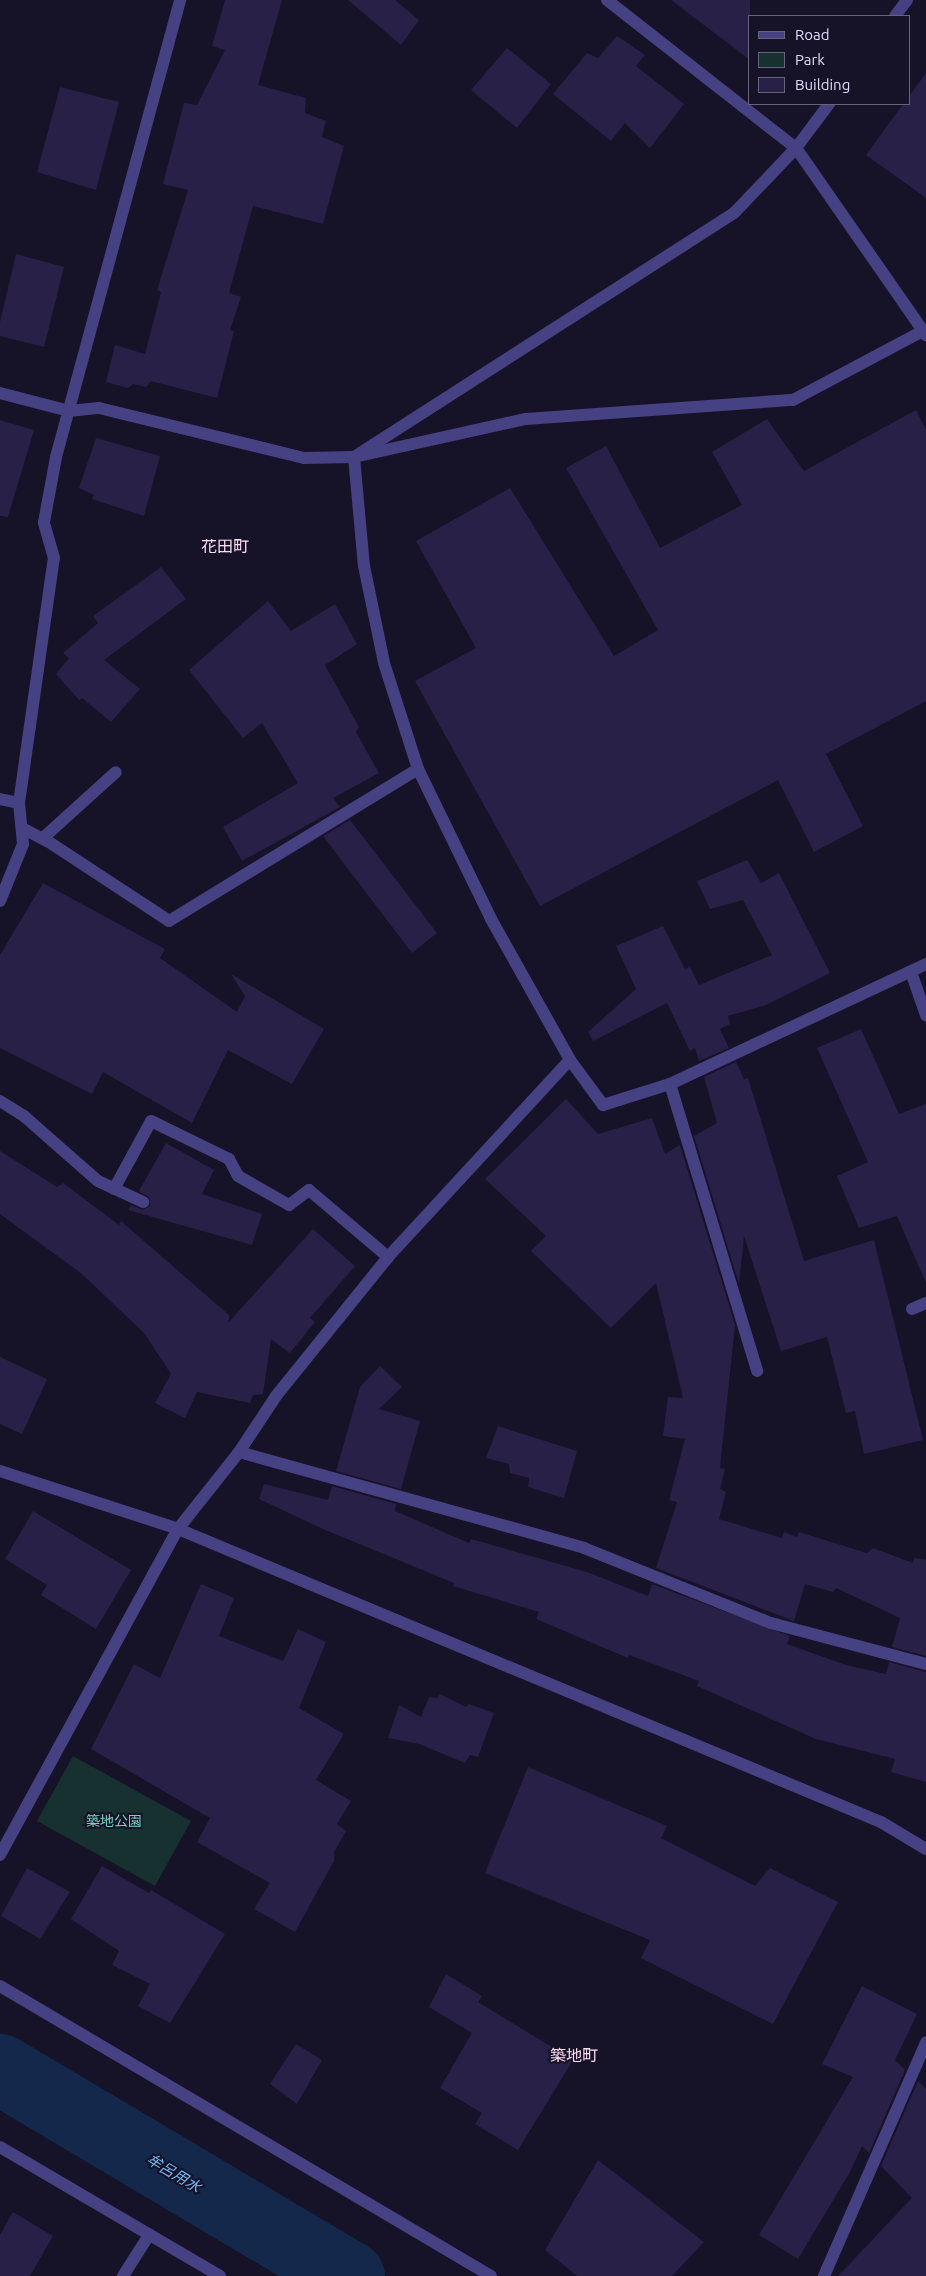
<!DOCTYPE html>
<html>
<head>
<meta charset="utf-8">
<style>
  body { margin:0 }
  #map { position:relative; width:926px; height:2276px; overflow:hidden; background:#161227; font-family:Ubuntu,"Noto Sans JP",sans-serif }
  div>[style] { position:absolute }
  .green>* { inset:0; background:#163130 }
  .river>* { height:71px; margin:-35.5px; padding:0 35.5px; transform-origin:35.5px; border-radius:35.5px; background:#13284a }
  .building>* { inset:0; background:#282047 }
  .service>* { height:12px; margin:-6px; padding:0 6px; transform-origin:6px; border-radius:6px; background:#454182 }
  .minor>* { height:12px; margin:-6px; padding:0 6px; transform-origin:6px; border-radius:6px; background:#454182 }
  .tertiary>* { height:12px; margin:-6px; padding:0 6px; transform-origin:6px; border-radius:6px; background:#454182 }
  span { translate:-50% -50%; white-space:nowrap; text-align:center; line-height:1.15; -webkit-text-stroke:4px #161227; paint-order:stroke }
  .park-label { font-size:14px; color:#6dd7be }
  .water-label { font-size:15px; color:#73b6f3; font-style:italic }
  .quarter-label { font-size:16px; color:#fcddf1 }
  .legend { position:absolute; left:748px; top:15px; width:162px; height:90px; box-sizing:border-box; background:#161227; border:1px solid #67637c; margin:0; padding:6px 9px; list-style:none; font-size:15px; color:#e0dcfc }
  .legend li { display:flex; align-items:center; gap:10px; height:25px }
  .legend b { width:25px; border:1px solid #67637c }
</style>
</head>
<body>
<div id="map">
  <div class="green">
    <i style="clip-path:polygon(73px 1756px,191px 1821px,155px 1886px,37px 1821px)"></i>
  </div>
  <div class="river">
    <i style="left:0;top:2069px;width:406px;rotate:30.7deg"></i>
  </div>
  <div class="building">
    <i style="clip-path:polygon(225px 0,282px 0,258px 85px,306px 98px,305px 113px,326px 121px,322px 137px,344px 146px,323px 224px,253px 206px,229px 293px,241px 297px,230px 330px,234px 331px,217px 398px,151px 381px,146px 387px,133px 384px,128px 388px,106px 382px,115px 345px,145px 354px,161px 292px,157px 290px,188px 190px,163px 184px,184px 103px,197px 105px,225px 50px,212px 46px)"></i>
    <i style="clip-path:polygon(348px 0,395px 0,419px 20px,401px 45px)"></i>
    <i style="clip-path:polygon(671px 0,750px 0,750px 60px)"></i>
    <i style="clip-path:polygon(617px 36px,645px 55px,636px 66px,684px 104px,650px 148px,625px 123px,611px 141px,553px 94px,587px 53px,598px 58px)"></i>
    <i style="clip-path:polygon(507px 48px,551px 84px,517px 128px,471px 90px)"></i>
    <i style="clip-path:polygon(926px 73px,926px 198px,866px 155px,903px 104px,910px 104px,910px 95px)"></i>
    <i style="clip-path:polygon(60px 87px,119px 102px,96px 190px,37px 172px)"></i>
    <i style="clip-path:polygon(16px 254px,64px 267px,44px 347px,0 336px,0 322px)"></i>
    <i style="clip-path:polygon(916px 410px,926px 430px,926px 701px,826px 754px,863px 826px,814px 852px,778px 780px,540px 906px,415px 681px,476px 648px,416px 541px,510px 488px,614px 656px,658px 630px,566px 468px,606px 446px,660px 548px,742px 505px,712px 452px,767px 419px,804px 471px)"></i>
    <i style="clip-path:polygon(0 420px,34px 430px,8px 517px,0 516px)"></i>
    <i style="clip-path:polygon(96px 438px,160px 456px,144px 516px,92px 499px,94px 495px,79px 488px)"></i>
    <i style="clip-path:polygon(161px 567px,186px 599px,104px 660px,140px 689px,111px 722px,82px 698px,79px 700px,56px 674px,69px 658px,63px 653px,98px 623px,93px 616px)"></i>
    <i style="clip-path:polygon(268px 601px,291px 631px,335px 604px,357px 644px,325px 665px,359px 727px,356px 732px,379px 773px,333px 798px,340px 807px,242px 861px,223px 827px,298px 783px,262px 723px,243px 738px,189px 670px)"></i>
    <i style="clip-path:polygon(350px 820px,437px 933px,412px 953px,323px 836px)"></i>
    <i style="clip-path:polygon(747px 860px,761px 883px,779px 873px,830px 973px,766px 1005px,728px 1016px,730px 1024px,720px 1029px,729px 1048px,699px 1061px,695px 1048px,690px 1051px,667px 1003px,593px 1041px,588px 1032px,636px 989px,616px 946px,663px 926px,685px 969px,690px 967px,699px 985px,772px 955px,743px 900px,710px 909px,697px 881px)"></i>
    <i style="clip-path:polygon(43px 883px,165px 949px,160px 958px,237px 1012px,245px 996px,231px 974px,324px 1029px,292px 1084px,228px 1050px,192px 1123px,103px 1072px,92px 1094px,0 1048px,0 955px)"></i>
    <i style="clip-path:polygon(861px 1029px,899px 1114px,926px 1104px,926px 1283px,897px 1216px,859px 1228px,837px 1176px,868px 1162px,817px 1048px)"></i>
    <i style="clip-path:polygon(736px 1062px,744px 1079px,748px 1078px,804px 1261px,874px 1240px,923px 1440px,864px 1454px,855px 1411px,846px 1413px,827px 1337px,781px 1351px,744px 1236px,739px 1284px,694px 1136px,717px 1123px,704px 1077px)"></i>
    <i style="clip-path:polygon(566px 1099px,598px 1134px,652px 1118px,665px 1154px,680px 1145px,735px 1325px,720px 1468px,725px 1469px,720px 1489px,726px 1492px,719px 1519px,782px 1538px,784px 1532px,797px 1537px,799px 1532px,867px 1553px,873px 1548px,913px 1563px,914px 1558px,926px 1560px,926px 1656px,892px 1647px,900px 1618px,836px 1588px,833px 1592px,805px 1584px,794px 1621px,656px 1568px,677px 1502px,669px 1500px,685px 1439px,663px 1436px,668px 1397px,683px 1398px,656px 1283px,611px 1328px,531px 1251px,546px 1236px,485px 1179px)"></i>
    <i style="clip-path:polygon(166px 1143px,214px 1170px,202px 1194px,262px 1214px,252px 1245px,128px 1210px,131px 1205px,143px 1210px,150px 1206px,149px 1197px,139px 1191px)"></i>
    <i style="clip-path:polygon(0 1151px,57px 1187px,63px 1183px,119px 1225px,121px 1221px,230px 1316px,228px 1323px,313px 1229px,355px 1266px,310px 1318px,315px 1322px,290px 1353px,271px 1339px,263px 1394px,253px 1395px,250px 1403px,197px 1392px,185px 1418px,155px 1403px,171px 1374px,144px 1333px,82px 1274px,0 1214px)"></i>
    <i style="clip-path:polygon(0 1357px,47px 1379px,22px 1434px,0 1424px)"></i>
    <i style="clip-path:polygon(380px 1366px,402px 1387px,379px 1409px,420px 1421px,401px 1489px,336px 1471px,360px 1387px)"></i>
    <i style="clip-path:polygon(498px 1426px,577px 1451px,564px 1498px,528px 1487px,529px 1478px,510px 1473px,509px 1464px,486px 1458px)"></i>
    <i style="clip-path:polygon(264px 1484px,328px 1500px,332px 1486px,396px 1504px,395px 1511px,469px 1543px,471px 1539px,587px 1572px,648px 1596px,652px 1584px,790px 1636px,787px 1644px,846px 1665px,886px 1674px,889px 1662px,926px 1672px,926px 1782px,891px 1772px,895px 1759px,816px 1739px,697px 1686px,699px 1681px,629px 1655px,628px 1658px,536px 1619px,539px 1612px,453px 1586px,454px 1583px,323px 1529px,259px 1499px)"></i>
    <i style="clip-path:polygon(33px 1511px,131px 1570px,96px 1629px,41px 1595px,47px 1585px,5px 1559px)"></i>
    <i style="clip-path:polygon(201px 1584px,234px 1598px,219px 1636px,283px 1661px,298px 1629px,326px 1642px,299px 1708px,344px 1734px,316px 1780px,351px 1801px,337px 1824px,346px 1831px,334px 1852px,334px 1861px,295px 1932px,254px 1909px,270px 1883px,197px 1842px,210px 1818px,91px 1749px,134px 1664px,160px 1678px)"></i>
    <i style="clip-path:polygon(440px 1694px,466px 1707px,469px 1704px,494px 1713px,478px 1757px,470px 1755px,465px 1763px,419px 1744px,388px 1738px,399px 1705px,421px 1717px,429px 1697px,437px 1698px)"></i>
    <i style="clip-path:polygon(528px 1767px,667px 1826px,661px 1838px,755px 1886px,770px 1868px,838px 1902px,773px 2024px,641px 1958px,650px 1940px,485px 1873px)"></i>
    <i style="clip-path:polygon(102px 1866px,149px 1893px,151px 1890px,225px 1934px,170px 2023px,138px 2006px,150px 1984px,112px 1965px,119px 1951px,71px 1919px)"></i>
    <i style="clip-path:polygon(27px 1868px,70px 1892px,40px 1939px,1px 1916px)"></i>
    <i style="clip-path:polygon(446px 1974px,482px 1996px,478px 2002px,573px 2060px,518px 2150px,475px 2124px,482px 2113px,440px 2088px,472px 2033px,429px 2007px)"></i>
    <i style="clip-path:polygon(862px 1986px,917px 2014px,895px 2060px,905px 2070px,869px 2153px,862px 2146px,850px 2172px,798px 2259px,759px 2235px,853px 2077px,822px 2064px)"></i>
    <i style="clip-path:polygon(296px 2044px,322px 2060px,297px 2104px,270px 2084px)"></i>
    <i style="clip-path:polygon(918px 2081px,926px 2089px,926px 2276px,838px 2276px,912px 2198px,881px 2166px)"></i>
    <i style="clip-path:polygon(598px 2160px,704px 2242px,672px 2276px,577px 2276px,545px 2250px)"></i>
    <i style="clip-path:polygon(13px 2212px,53px 2236px,30px 2276px,0 2276px,0 2235px)"></i>
  </div>
  <div class="service">
    <i style="left:114px;top:1189px;width:77px;rotate:-61.4deg"></i>
    <i style="left:151px;top:1121px;width:87px;rotate:26deg"></i>
    <i style="left:229px;top:1159px;width:19px;rotate:62deg"></i>
    <i style="left:238px;top:1176px;width:59px;rotate:29.6deg"></i>
    <i style="left:289px;top:1205px;width:25px;rotate:-37deg"></i>
    <i style="left:309px;top:1190px;width:104px;rotate:40.3deg"></i>
  </div>
  <div class="minor">
    <i style="left:607px;top:0;width:240px;rotate:38.1deg"></i>
    <i style="left:796px;top:148px;width:228px;rotate:55.2deg"></i>
    <i style="left:895px;top:16px;width:20px;rotate:-53deg"></i>
    <i style="left:829px;top:104px;width:55px;rotate:126.9deg"></i>
    <i style="left:796px;top:148px;width:90px;rotate:133.6deg"></i>
    <i style="left:734px;top:213px;width:452px;rotate:147.3deg"></i>
    <i style="left:354px;top:457px;width:109px;rotate:84.8deg"></i>
    <i style="left:364px;top:566px;width:99px;rotate:78.3deg"></i>
    <i style="left:384px;top:663px;width:111px;rotate:72.2deg"></i>
    <i style="left:418px;top:769px;width:167px;rotate:64deg"></i>
    <i style="left:491px;top:919px;width:162px;rotate:60.7deg"></i>
    <i style="left:570px;top:1060px;width:56px;rotate:53.7deg"></i>
    <i style="left:603px;top:1105px;width:70px;rotate:-17.4deg"></i>
    <i style="left:670px;top:1084px;width:283px;rotate:-25.1deg"></i>
    <i style="left:0;top:393px;width:71px;rotate:14.6deg"></i>
    <i style="left:69px;top:411px;width:30px;rotate:-6deg"></i>
    <i style="left:99px;top:408px;width:211px;rotate:13.7deg"></i>
    <i style="left:304px;top:458px;width:50px;rotate:-1.1deg"></i>
    <i style="left:354px;top:457px;width:176px;rotate:-12.5deg"></i>
    <i style="left:526px;top:419px;width:268px;rotate:-4.1deg"></i>
    <i style="left:793px;top:400px;width:147px;rotate:-28deg"></i>
    <i style="left:0;top:799px;width:19px;rotate:12deg"></i>
    <i style="left:24px;top:829px;width:32px;rotate:28deg"></i>
    <i style="left:52px;top:844px;width:140px;rotate:33.3deg"></i>
    <i style="left:169px;top:921px;width:292px;rotate:-31.4deg"></i>
    <i style="left:43px;top:838px;width:98px;rotate:-42.1deg"></i>
    <i style="left:0;top:901px;width:61px;rotate:-68deg"></i>
    <i style="left:23px;top:844px;width:41px;rotate:-95.6deg"></i>
    <i style="left:19px;top:803px;width:247px;rotate:-81.9deg"></i>
    <i style="left:54px;top:558px;width:37px;rotate:-106deg"></i>
    <i style="left:44px;top:522px;width:66px;rotate:-79.5deg"></i>
    <i style="left:56px;top:457px;width:474px;rotate:-74.8deg"></i>
    <i style="left:911px;top:972px;width:46px;rotate:70.8deg"></i>
    <i style="left:670px;top:1084px;width:300px;rotate:73.1deg"></i>
    <i style="left:0;top:1101px;width:28px;rotate:32deg"></i>
    <i style="left:24px;top:1116px;width:98px;rotate:41.3deg"></i>
    <i style="left:98px;top:1181px;width:50px;rotate:25deg"></i>
    <i style="left:912px;top:1309px;width:15px;rotate:-23deg"></i>
    <i style="left:239px;top:1452px;width:358px;rotate:15.5deg"></i>
    <i style="left:584px;top:1548px;width:201px;rotate:21.9deg"></i>
    <i style="left:771px;top:1623px;width:160px;rotate:14.8deg"></i>
    <i style="left:0;top:1471px;width:187px;rotate:18deg"></i>
    <i style="left:0;top:1855px;width:371px;rotate:-61.4deg"></i>
    <i style="left:178px;top:1529px;width:98px;rotate:-51.6deg"></i>
    <i style="left:239px;top:1452px;width:67px;rotate:-56.5deg"></i>
    <i style="left:276px;top:1396px;width:179px;rotate:-51.1deg"></i>
    <i style="left:388px;top:1257px;width:268px;rotate:-47.3deg"></i>
    <i style="left:0;top:1986px;width:570px;rotate:30.57deg"></i>
    <i style="left:123px;top:2276px;width:49px;rotate:-57.6deg"></i>
    <i style="left:824px;top:2276px;width:255px;rotate:-66.4deg"></i>
  </div>
  <div class="tertiary">
    <i style="left:178px;top:1529px;width:762px;rotate:22.63deg"></i>
    <i style="left:881px;top:1822px;width:52px;rotate:31deg"></i>
    <i style="left:0;top:2147px;width:255px;rotate:30.4deg"></i>
  </div>
  <div class="park-label">
    <span style="left:114px;top:1821px">築地公園</span>
  </div>
  <div class="water-label">
    <span style="left:174px;top:2173px;rotate:31deg">牟呂用水</span>
  </div>
  <div class="quarter-label">
    <span style="left:225px;top:546px">花田町</span>
    <span style="left:574px;top:2055px">築地町</span>
  </div>
  <ul class="legend">
  <li><b style="height:6px;background:#454182"></b>Road</li>
  <li><b style="height:14px;background:#163130"></b>Park</li>
  <li><b style="height:14px;background:#282047"></b>Building</li>
  </ul>
</div>
</body>
</html>
